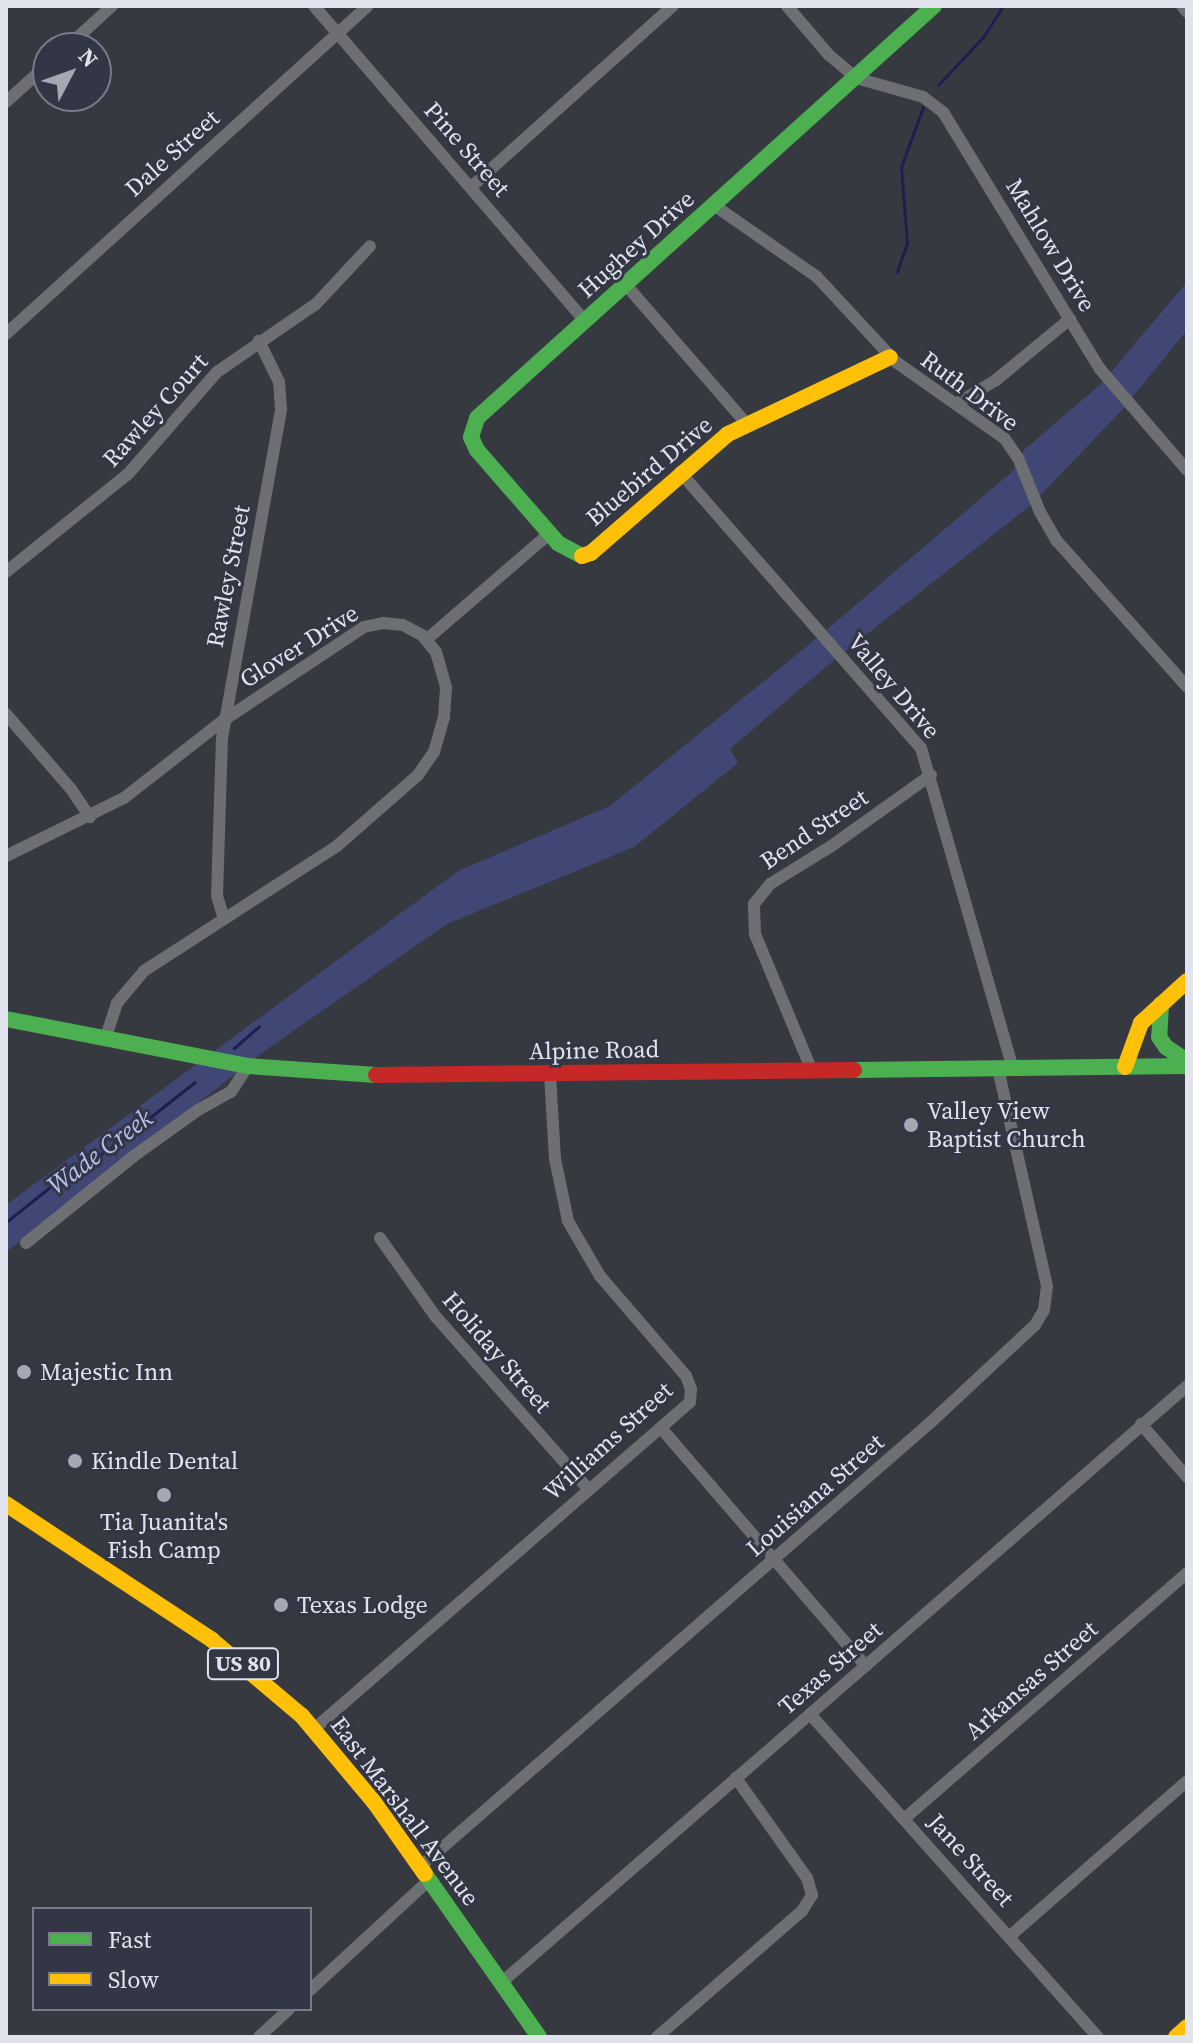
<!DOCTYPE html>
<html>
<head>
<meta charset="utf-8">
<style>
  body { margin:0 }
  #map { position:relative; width:1193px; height:2043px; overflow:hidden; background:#373941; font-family:"Source Serif 4",serif }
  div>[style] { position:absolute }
  .green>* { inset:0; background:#414775 }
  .stream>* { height:3px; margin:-1.5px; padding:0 1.5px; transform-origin:1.5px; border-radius:1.5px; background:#1d1f51 }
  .street>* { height:12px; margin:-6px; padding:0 6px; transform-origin:6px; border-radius:6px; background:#6d6f72 }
  .fast>* { height:16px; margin:-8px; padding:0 8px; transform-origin:8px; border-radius:8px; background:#4caf50 }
  .slow>* { height:16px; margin:-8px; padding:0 8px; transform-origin:8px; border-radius:8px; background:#ffc107 }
  .jam>* { height:16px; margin:-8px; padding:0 8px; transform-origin:8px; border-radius:8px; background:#c62828 }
  .dots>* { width:22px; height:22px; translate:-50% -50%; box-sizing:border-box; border:4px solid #333645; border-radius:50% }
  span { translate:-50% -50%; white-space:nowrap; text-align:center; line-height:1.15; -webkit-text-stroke:6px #333645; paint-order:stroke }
  .shield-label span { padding:2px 6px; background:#333645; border:2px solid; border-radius:6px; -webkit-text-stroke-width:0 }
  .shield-label { font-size:22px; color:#e1e4ed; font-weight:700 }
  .street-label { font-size:24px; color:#e1e4ed }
  .poi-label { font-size:24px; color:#e1e4ed }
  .left { translate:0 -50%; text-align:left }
  .water-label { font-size:26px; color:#b6c1f6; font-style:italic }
  .frame { position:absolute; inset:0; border:8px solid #e1e4ed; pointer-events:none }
  .legend { position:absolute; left:32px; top:1907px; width:280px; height:104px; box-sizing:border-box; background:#333645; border:2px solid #797c88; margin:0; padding:10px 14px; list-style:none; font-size:24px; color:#e1e4ed }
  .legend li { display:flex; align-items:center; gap:16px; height:40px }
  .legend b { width:40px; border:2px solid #797c88 }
  .north { position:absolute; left:32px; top:32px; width:80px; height:80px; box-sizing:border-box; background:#333645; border:2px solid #797c88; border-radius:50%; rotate:49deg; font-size:22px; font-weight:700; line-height:32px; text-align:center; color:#e1e4ed }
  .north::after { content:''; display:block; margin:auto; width:28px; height:36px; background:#a6a8b1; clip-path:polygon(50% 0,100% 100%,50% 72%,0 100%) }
</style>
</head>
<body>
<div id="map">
  <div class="green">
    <i style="clip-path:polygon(1187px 282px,1187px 330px,1122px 410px,1031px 505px,834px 660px,730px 749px,738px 763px,634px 847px,447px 924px,266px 1050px,6px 1252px,6px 1205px,458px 871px,610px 806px,817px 638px,1013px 471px,1024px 450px,1101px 384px)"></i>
  </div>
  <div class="stream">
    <i style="left:938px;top:85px;width:67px;rotate:-46.8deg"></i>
    <i style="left:984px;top:36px;width:36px;rotate:-58deg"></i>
    <i style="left:897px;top:272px;width:31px;rotate:-71deg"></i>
    <i style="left:907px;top:243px;width:76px;rotate:-94.5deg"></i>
    <i style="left:901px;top:167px;width:64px;rotate:-69.9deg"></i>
    <i style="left:234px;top:1048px;width:33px;rotate:-41deg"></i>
    <i style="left:6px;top:1222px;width:69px;rotate:-38.5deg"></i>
    <i style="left:60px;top:1179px;width:61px;rotate:-31.6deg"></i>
    <i style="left:112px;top:1147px;width:105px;rotate:-38.1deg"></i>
  </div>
  <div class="street">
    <i style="left:314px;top:6px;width:416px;rotate:49.3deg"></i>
    <i style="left:787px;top:6px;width:65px;rotate:49.4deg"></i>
    <i style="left:829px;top:55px;width:35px;rotate:40deg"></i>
    <i style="left:856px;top:78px;width:70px;rotate:15.8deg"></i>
    <i style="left:923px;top:97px;width:25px;rotate:37deg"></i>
    <i style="left:943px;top:112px;width:301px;rotate:58.6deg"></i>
    <i style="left:1100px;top:369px;width:133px;rotate:49.3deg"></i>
    <i style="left:1182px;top:6px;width:8px;rotate:50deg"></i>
    <i style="left:66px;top:48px;width:62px;rotate:-42.4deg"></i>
    <i style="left:6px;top:102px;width:57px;rotate:-42.1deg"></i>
    <i style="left:471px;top:187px;width:271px;rotate:-41.9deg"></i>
    <i style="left:715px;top:206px;width:124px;rotate:34.8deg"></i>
    <i style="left:817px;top:277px;width:116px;rotate:47.1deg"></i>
    <i style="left:896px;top:362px;width:133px;rotate:35.2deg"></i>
    <i style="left:1005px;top:439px;width:25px;rotate:56deg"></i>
    <i style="left:1019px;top:460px;width:56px;rotate:68deg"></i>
    <i style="left:1040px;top:512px;width:34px;rotate:60deg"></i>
    <i style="left:1057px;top:541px;width:195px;rotate:48.3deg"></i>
    <i style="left:626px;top:285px;width:184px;rotate:49deg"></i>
    <i style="left:6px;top:334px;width:488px;rotate:-42.2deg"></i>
    <i style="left:956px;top:404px;width:47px;rotate:-31deg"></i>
    <i style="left:996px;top:380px;width:96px;rotate:-39.5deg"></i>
    <i style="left:680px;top:472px;width:366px;rotate:48.9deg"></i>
    <i style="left:921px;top:748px;width:333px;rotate:74deg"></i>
    <i style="left:6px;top:572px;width:156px;rotate:-38.8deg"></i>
    <i style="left:128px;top:474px;width:135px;rotate:-48.9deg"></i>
    <i style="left:217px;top:372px;width:120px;rotate:-34.5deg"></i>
    <i style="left:316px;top:304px;width:79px;rotate:-47deg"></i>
    <i style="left:426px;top:640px;width:164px;rotate:-40.8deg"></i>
    <i style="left:6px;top:714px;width:99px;rotate:49.1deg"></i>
    <i style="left:71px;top:789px;width:34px;rotate:56deg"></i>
    <i style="left:6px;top:856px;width:131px;rotate:-26.2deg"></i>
    <i style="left:124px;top:798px;width:127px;rotate:-38deg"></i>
    <i style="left:224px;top:720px;width:168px;rotate:-33.6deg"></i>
    <i style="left:364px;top:627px;width:19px;rotate:-12deg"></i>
    <i style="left:383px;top:623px;width:20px;rotate:6deg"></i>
    <i style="left:403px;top:625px;width:21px;rotate:28deg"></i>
    <i style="left:422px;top:635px;width:22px;rotate:51deg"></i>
    <i style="left:436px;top:652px;width:37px;rotate:74deg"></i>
    <i style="left:446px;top:688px;width:29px;rotate:94deg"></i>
    <i style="left:444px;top:717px;width:36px;rotate:106deg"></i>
    <i style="left:434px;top:752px;width:28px;rotate:125deg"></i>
    <i style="left:418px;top:775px;width:108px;rotate:138.8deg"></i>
    <i style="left:337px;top:846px;width:230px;rotate:147.1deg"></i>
    <i style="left:144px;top:971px;width:42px;rotate:130.2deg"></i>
    <i style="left:117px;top:1003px;width:38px;rotate:108deg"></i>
    <i style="left:224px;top:919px;width:24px;rotate:-107deg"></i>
    <i style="left:217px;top:896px;width:158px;rotate:-88.2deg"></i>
    <i style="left:222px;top:738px;width:334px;rotate:-79.8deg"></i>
    <i style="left:281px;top:409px;width:27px;rotate:-94deg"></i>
    <i style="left:279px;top:382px;width:46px;rotate:-116deg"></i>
    <i style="left:812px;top:1071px;width:148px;rotate:-112.6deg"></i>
    <i style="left:755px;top:934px;width:30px;rotate:-92deg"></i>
    <i style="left:754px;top:904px;width:26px;rotate:-51deg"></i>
    <i style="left:770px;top:884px;width:70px;rotate:-31.7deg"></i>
    <i style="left:830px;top:847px;width:124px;rotate:-35.5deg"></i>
    <i style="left:380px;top:1238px;width:97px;rotate:54.7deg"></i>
    <i style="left:436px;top:1317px;width:230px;rotate:48.5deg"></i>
    <i style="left:26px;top:1243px;width:139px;rotate:-38.9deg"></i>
    <i style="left:134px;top:1156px;width:79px;rotate:-35.7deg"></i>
    <i style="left:198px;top:1110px;width:38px;rotate:-29deg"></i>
    <i style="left:231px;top:1092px;width:31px;rotate:-57deg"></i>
    <i style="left:1141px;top:1424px;width:70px;rotate:49deg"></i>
    <i style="left:661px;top:1428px;width:314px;rotate:49.3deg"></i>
    <i style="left:810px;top:1714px;width:433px;rotate:48.3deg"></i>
    <i style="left:314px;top:1729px;width:498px;rotate:-41deg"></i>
    <i style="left:690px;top:1402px;width:13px;rotate:-86deg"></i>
    <i style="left:691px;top:1389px;width:14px;rotate:-111deg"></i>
    <i style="left:686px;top:1376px;width:132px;rotate:-130.7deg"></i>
    <i style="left:600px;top:1276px;width:64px;rotate:-120.2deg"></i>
    <i style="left:568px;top:1221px;width:63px;rotate:-101.8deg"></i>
    <i style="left:555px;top:1159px;width:85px;rotate:-93.4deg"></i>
    <i style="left:904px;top:1819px;width:375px;rotate:-41deg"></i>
    <i style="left:420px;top:1867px;width:678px;rotate:-41.05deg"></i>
    <i style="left:931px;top:1422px;width:142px;rotate:-43deg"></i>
    <i style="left:1035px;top:1325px;width:17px;rotate:-59deg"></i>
    <i style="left:1044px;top:1310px;width:24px;rotate:-83deg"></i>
    <i style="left:1047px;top:1286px;width:222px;rotate:-102.7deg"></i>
    <i style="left:1010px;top:1936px;width:235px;rotate:-41.2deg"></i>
    <i style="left:501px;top:1983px;width:909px;rotate:-41.03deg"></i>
    <i style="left:310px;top:1990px;width:162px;rotate:-42.7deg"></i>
    <i style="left:259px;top:2037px;width:41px;rotate:-43deg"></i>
    <i style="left:657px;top:2037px;width:192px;rotate:-41deg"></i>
    <i style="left:802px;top:1911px;width:19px;rotate:-58deg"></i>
    <i style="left:812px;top:1895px;width:18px;rotate:-106deg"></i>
    <i style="left:807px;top:1878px;width:123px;rotate:-125.4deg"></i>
  </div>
  <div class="fast">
    <i style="left:582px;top:556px;width:27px;rotate:-152deg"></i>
    <i style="left:558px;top:543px;width:123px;rotate:-131.1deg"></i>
    <i style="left:477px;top:450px;width:14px;rotate:-115deg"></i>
    <i style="left:471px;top:437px;width:20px;rotate:-72deg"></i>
    <i style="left:477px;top:418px;width:615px;rotate:-42.04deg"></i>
    <i style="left:1161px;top:1004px;width:33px;rotate:93deg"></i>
    <i style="left:1159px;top:1037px;width:12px;rotate:55deg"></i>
    <i style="left:1166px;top:1047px;width:25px;rotate:34deg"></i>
    <i style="left:6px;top:1019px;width:247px;rotate:11deg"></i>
    <i style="left:248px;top:1066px;width:128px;rotate:4deg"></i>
    <i style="left:854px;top:1070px;width:333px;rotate:-0.7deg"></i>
    <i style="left:425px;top:1874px;width:199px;rotate:55deg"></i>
  </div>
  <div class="slow">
    <i style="left:582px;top:556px;width:9px;rotate:-18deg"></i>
    <i style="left:591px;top:553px;width:181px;rotate:-41deg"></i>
    <i style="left:728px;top:434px;width:179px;rotate:-25.4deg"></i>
    <i style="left:1125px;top:1067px;width:47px;rotate:-70deg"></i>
    <i style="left:1141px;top:1023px;width:62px;rotate:-42.4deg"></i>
    <i style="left:6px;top:1504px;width:247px;rotate:33.4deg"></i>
    <i style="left:212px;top:1640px;width:118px;rotate:40.2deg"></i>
    <i style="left:302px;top:1716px;width:112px;rotate:50.1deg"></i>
    <i style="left:374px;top:1802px;width:88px;rotate:54.7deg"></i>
    <i style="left:1176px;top:2037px;width:15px;rotate:-42deg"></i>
  </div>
  <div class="jam">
    <i style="left:376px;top:1075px;width:478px;rotate:-0.6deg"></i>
  </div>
  <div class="dots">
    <i style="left:911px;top:1125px;background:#a6a8b1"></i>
    <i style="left:24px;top:1372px;background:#a6a8b1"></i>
    <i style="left:75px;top:1461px;background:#a6a8b1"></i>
    <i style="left:164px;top:1495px;background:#a6a8b1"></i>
    <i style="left:281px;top:1605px;background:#a6a8b1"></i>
  </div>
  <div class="shield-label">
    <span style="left:243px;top:1664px">US 80</span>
  </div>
  <div class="street-label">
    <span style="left:467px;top:149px;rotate:49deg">Pine Street</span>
    <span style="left:172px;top:153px;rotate:-42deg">Dale Street</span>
    <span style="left:636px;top:244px;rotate:-42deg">Hughey Drive</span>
    <span style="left:1051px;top:245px;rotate:59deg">Mahlow Drive</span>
    <span style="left:970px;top:391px;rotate:37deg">Ruth Drive</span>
    <span style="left:155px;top:410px;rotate:-48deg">Rawley Court</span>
    <span style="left:649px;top:471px;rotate:-40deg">Bluebird Drive</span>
    <span style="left:228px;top:576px;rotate:-79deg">Rawley Street</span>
    <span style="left:299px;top:646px;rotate:-32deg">Glover Drive</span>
    <span style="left:894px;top:686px;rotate:50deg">Valley Drive</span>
    <span style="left:814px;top:829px;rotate:-34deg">Bend Street</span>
    <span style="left:594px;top:1050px;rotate:-1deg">Alpine Road</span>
    <span style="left:497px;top:1352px;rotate:49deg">Holiday Street</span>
    <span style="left:608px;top:1441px;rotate:-42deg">Williams Street</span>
    <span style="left:815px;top:1495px;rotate:-41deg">Louisiana Street</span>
    <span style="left:830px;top:1668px;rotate:-41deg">Texas Street</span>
    <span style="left:1031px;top:1680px;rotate:-41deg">Arkansas Street</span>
    <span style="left:405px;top:1811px;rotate:53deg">East Marshall Avenue</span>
    <span style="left:971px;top:1860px;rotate:48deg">Jane Street</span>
  </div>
  <div class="poi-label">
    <span class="left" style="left:927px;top:1125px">Valley View<br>Baptist Church</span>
    <span class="left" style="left:40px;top:1372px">Majestic Inn</span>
    <span class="left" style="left:91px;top:1461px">Kindle Dental</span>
    <span style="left:164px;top:1536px">Tia Juanita's<br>Fish Camp</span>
    <span class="left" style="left:297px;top:1605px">Texas Lodge</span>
  </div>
  <div class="water-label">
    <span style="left:100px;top:1152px;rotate:-37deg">Wade Creek</span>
  </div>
  <div class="frame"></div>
  <ul class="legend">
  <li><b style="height:10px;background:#4caf50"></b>Fast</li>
  <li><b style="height:10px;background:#ffc107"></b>Slow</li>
  </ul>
  <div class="north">N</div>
</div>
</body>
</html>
